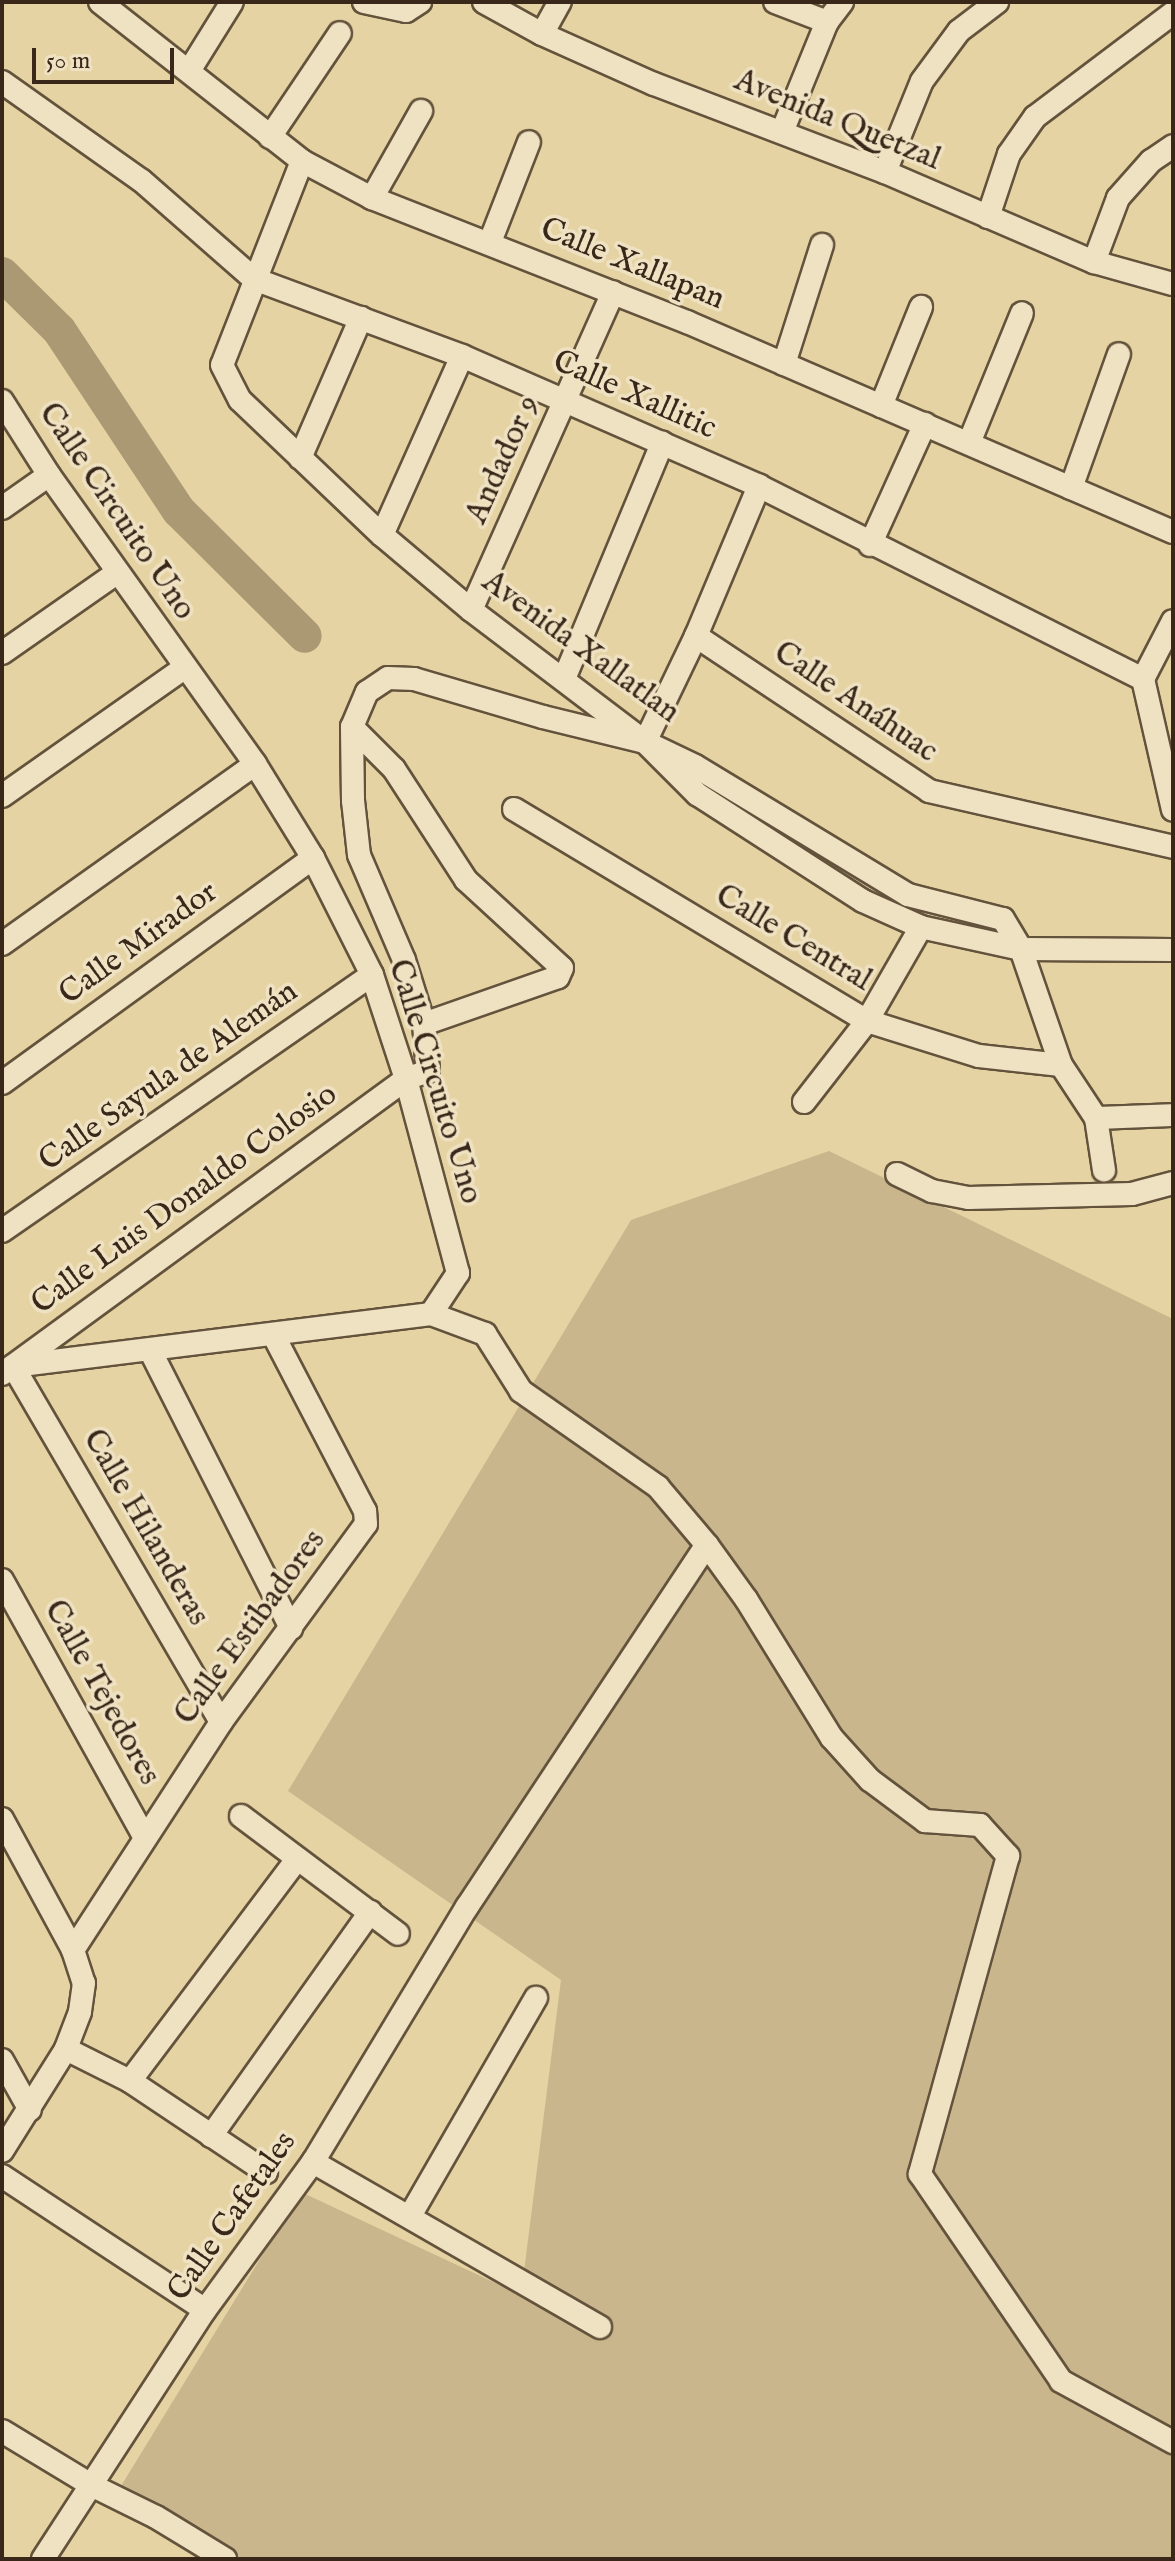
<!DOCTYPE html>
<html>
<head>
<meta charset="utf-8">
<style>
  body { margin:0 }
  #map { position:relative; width:1175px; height:2561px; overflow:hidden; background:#e6d3a3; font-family:"IM FELL English",serif }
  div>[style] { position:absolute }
  .green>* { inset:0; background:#c9b68c }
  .river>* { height:34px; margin:-17px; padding:0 17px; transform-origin:17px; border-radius:17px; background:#ab9974 }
  .roads { filter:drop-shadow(2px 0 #64533c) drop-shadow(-2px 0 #64533c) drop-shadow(0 2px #64533c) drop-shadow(0 -2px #64533c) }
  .minor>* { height:22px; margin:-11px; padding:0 11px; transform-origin:11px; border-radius:11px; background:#efe2c3 }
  span { translate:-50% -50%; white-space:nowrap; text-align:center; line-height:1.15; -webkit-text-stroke:7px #efe2c3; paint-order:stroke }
  .street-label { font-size:32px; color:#39281a }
  .frame { position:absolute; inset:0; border:4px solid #39281a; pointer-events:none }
  .scale { position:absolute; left:32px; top:48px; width:142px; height:36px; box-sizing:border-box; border:4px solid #39281a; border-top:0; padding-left:10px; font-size:24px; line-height:28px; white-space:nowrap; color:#39281a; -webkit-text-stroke:6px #efe2c3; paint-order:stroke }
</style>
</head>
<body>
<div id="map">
  <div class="green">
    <i style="clip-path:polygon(829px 1151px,1173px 1319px,1173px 2559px,206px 2559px,110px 2504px,301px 2192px,521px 2295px,561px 1980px,288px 1791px,631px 1220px)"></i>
  </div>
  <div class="river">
    <i style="left:2px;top:274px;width:80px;rotate:44.5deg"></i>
    <i style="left:59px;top:330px;width:217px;rotate:56.5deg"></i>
    <i style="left:179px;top:511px;width:177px;rotate:44.8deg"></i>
  </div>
  <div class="roads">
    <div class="minor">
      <i style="left:100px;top:2px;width:257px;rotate:38.2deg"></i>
      <i style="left:302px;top:161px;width:79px;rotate:27.9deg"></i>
      <i style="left:372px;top:198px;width:339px;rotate:21.5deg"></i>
      <i style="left:687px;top:322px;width:529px;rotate:23.37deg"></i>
      <i style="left:364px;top:2px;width:43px;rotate:12.1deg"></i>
      <i style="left:406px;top:11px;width:17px;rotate:-33deg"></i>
      <i style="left:484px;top:2px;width:66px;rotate:28.9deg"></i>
      <i style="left:542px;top:34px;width:123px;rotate:24.1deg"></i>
      <i style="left:654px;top:84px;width:247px;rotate:20.9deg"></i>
      <i style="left:885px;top:172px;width:228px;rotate:23.3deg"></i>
      <i style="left:1094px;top:262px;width:82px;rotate:15.6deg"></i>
      <i style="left:775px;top:2px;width:56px;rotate:21deg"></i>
      <i style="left:542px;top:34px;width:37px;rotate:-61deg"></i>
      <i style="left:189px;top:71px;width:81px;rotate:-58.1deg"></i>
      <i style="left:2px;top:82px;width:171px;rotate:35.3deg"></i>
      <i style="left:142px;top:181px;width:149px;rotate:41.2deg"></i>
      <i style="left:254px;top:279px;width:222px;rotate:20.3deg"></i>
      <i style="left:462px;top:356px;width:324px;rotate:23.6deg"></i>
      <i style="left:759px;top:486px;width:430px;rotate:26.7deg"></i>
      <i style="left:1143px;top:679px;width:134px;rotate:77.1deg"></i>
      <i style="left:782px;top:132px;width:119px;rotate:-67.8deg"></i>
      <i style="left:827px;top:22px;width:25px;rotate:-53deg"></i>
      <i style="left:270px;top:137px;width:125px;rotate:-56.1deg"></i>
      <i style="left:302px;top:161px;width:219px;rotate:111.4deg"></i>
      <i style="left:222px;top:365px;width:39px;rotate:63deg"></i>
      <i style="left:240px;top:400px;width:196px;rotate:43.6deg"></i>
      <i style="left:382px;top:535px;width:116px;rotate:40.1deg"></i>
      <i style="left:471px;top:610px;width:218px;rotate:37.2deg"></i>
      <i style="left:645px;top:742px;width:55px;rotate:25.6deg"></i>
      <i style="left:695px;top:766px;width:249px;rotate:31.2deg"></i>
      <i style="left:908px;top:895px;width:98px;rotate:14.2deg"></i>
      <i style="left:1003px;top:919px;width:35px;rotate:59deg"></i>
      <i style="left:1021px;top:949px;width:152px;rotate:0.4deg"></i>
      <i style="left:885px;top:172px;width:98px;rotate:-67.9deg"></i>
      <i style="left:922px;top:81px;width:62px;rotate:-53.5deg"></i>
      <i style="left:959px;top:31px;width:48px;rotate:-37.3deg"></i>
      <i style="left:372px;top:198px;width:100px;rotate:-60.6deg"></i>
      <i style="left:988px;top:217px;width:66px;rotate:-71.6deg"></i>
      <i style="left:1009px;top:154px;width:45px;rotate:-54.9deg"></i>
      <i style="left:1035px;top:117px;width:173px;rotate:-37deg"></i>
      <i style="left:490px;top:242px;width:107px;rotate:-68.7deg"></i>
      <i style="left:1094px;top:262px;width:68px;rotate:-69.4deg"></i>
      <i style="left:1118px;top:198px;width:50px;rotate:-48.3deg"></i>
      <i style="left:1151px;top:161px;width:27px;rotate:-34deg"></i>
      <i style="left:784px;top:364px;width:125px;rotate:-72.3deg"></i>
      <i style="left:2px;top:401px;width:88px;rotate:57.6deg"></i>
      <i style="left:49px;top:475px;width:355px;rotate:54.5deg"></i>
      <i style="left:255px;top:764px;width:110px;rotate:58.3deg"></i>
      <i style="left:313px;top:858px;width:131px;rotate:63.2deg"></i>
      <i style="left:372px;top:975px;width:109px;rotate:71.9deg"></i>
      <i style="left:406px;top:1079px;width:201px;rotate:75deg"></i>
      <i style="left:458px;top:1273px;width:49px;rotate:123.4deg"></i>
      <i style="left:431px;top:1314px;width:421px;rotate:172.9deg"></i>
      <i style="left:13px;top:1366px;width:412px;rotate:59.7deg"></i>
      <i style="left:881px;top:406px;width:107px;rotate:-68deg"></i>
      <i style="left:969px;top:443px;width:140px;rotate:-67.8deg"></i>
      <i style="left:300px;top:458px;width:153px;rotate:-66.5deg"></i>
      <i style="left:1071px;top:488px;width:142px;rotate:-70.3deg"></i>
      <i style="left:2px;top:508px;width:57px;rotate:-35.1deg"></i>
      <i style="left:382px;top:535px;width:196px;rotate:-65.9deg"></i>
      <i style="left:870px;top:545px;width:133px;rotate:-65.6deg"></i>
      <i style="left:471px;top:610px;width:348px;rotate:-65.9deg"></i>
      <i style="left:696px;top:636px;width:280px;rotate:33.6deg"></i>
      <i style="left:929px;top:791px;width:250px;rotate:12.9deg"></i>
      <i style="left:2px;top:653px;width:141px;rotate:-34.9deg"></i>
      <i style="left:564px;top:679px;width:256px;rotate:-67.4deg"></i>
      <i style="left:1143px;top:679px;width:65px;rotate:-62.7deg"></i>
      <i style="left:352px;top:727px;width:59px;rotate:45deg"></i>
      <i style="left:394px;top:769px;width:132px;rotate:57deg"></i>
      <i style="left:466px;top:880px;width:130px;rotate:42.5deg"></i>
      <i style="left:562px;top:968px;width:10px;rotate:114deg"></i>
      <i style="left:558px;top:977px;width:142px;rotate:160.7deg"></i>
      <i style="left:645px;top:742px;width:118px;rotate:-64.3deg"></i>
      <i style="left:696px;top:636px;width:163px;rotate:-67.2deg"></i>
      <i style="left:2px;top:796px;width:223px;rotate:-35.1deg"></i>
      <i style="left:514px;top:809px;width:412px;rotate:31deg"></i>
      <i style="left:867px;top:1021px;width:117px;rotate:17.4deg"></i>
      <i style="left:979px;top:1056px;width:82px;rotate:6.3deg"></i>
      <i style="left:2px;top:944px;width:310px;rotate:-35.4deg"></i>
      <i style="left:2px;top:1083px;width:384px;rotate:-35.9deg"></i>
      <i style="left:804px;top:1102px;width:103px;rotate:-52.1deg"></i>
      <i style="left:867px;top:1021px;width:108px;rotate:-60.1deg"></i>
      <i style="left:1096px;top:1118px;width:53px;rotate:81.3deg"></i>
      <i style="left:897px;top:1174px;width:39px;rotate:26deg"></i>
      <i style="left:932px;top:1191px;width:37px;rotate:11deg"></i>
      <i style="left:968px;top:1198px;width:164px;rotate:-1.4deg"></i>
      <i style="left:1132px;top:1194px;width:42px;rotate:-15deg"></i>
      <i style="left:2px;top:1231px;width:450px;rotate:-34.7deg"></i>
      <i style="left:431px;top:1314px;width:58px;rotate:20.3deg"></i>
      <i style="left:485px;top:1334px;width:67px;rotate:57.7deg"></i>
      <i style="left:521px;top:1391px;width:167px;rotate:35deg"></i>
      <i style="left:658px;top:1487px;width:76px;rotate:49.8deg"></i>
      <i style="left:707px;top:1545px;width:67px;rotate:54.2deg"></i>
      <i style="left:746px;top:1599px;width:163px;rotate:58.3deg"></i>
      <i style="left:832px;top:1738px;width:57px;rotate:47.9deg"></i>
      <i style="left:870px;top:1780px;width:69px;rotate:36.7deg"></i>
      <i style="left:925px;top:1821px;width:55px;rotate:4.2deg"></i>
      <i style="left:980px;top:1825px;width:42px;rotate:47.9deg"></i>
      <i style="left:1008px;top:1856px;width:330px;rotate:105.5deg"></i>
      <i style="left:920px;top:2174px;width:250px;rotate:55.7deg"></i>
      <i style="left:1061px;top:2381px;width:128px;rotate:28.6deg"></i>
      <i style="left:150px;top:1350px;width:312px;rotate:63.1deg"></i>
      <i style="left:2px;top:1374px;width:500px;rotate:-36.14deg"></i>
      <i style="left:406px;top:1079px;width:23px;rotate:-20deg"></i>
      <i style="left:428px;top:1071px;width:47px;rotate:-94.9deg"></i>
      <i style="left:424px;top:1024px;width:67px;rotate:-107.4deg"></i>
      <i style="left:404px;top:960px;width:114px;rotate:-113.2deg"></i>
      <i style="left:359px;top:855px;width:54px;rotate:-96.3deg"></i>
      <i style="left:353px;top:801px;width:74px;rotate:-90.8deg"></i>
      <i style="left:352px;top:727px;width:38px;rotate:-67deg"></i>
      <i style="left:367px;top:692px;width:25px;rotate:-34deg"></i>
      <i style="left:388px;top:678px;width:26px;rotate:2deg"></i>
      <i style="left:414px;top:679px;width:134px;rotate:16.4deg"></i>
      <i style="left:543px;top:717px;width:105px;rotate:13.8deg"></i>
      <i style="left:645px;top:742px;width:74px;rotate:45deg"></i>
      <i style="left:697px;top:794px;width:197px;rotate:32.8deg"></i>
      <i style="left:863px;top:901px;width:64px;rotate:24.1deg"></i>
      <i style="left:921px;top:927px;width:102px;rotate:12.4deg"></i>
      <i style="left:1021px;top:949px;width:123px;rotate:71deg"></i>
      <i style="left:1061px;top:1065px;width:64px;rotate:56.6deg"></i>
      <i style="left:1096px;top:1118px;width:77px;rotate:-2.2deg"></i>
      <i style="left:2px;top:1580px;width:293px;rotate:61deg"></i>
      <i style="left:241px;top:1816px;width:196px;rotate:36.9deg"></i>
      <i style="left:2px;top:1819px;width:149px;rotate:61.5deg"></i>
      <i style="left:73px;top:1950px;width:35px;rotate:72deg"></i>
      <i style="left:84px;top:1983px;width:29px;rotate:98deg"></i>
      <i style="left:80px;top:2012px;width:40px;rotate:111deg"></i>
      <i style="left:66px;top:2049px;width:120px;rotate:122.1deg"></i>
      <i style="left:73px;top:1950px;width:272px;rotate:-57deg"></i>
      <i style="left:221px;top:1722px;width:245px;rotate:-53.8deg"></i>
      <i style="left:366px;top:1524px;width:13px;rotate:-94deg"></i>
      <i style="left:365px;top:1511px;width:199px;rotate:-117.5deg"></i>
      <i style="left:66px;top:2049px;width:72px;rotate:26.6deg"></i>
      <i style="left:130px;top:2081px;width:164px;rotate:33.8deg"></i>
      <i style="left:2px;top:2060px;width:57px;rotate:60.8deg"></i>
      <i style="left:130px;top:2081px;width:278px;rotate:-53deg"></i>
      <i style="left:211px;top:2136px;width:275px;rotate:-54.6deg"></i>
      <i style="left:313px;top:2162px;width:331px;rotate:29.9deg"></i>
      <i style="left:2px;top:2176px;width:243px;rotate:33.4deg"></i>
      <i style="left:410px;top:2216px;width:252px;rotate:-60deg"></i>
      <i style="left:2px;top:2431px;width:104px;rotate:31.2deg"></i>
      <i style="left:91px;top:2485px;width:72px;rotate:26.2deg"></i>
      <i style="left:156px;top:2517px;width:81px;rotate:31.3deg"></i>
      <i style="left:43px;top:2559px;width:297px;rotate:-57deg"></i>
      <i style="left:205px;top:2310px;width:183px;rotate:-53.9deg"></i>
      <i style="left:313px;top:2162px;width:298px;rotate:-58.9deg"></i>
      <i style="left:467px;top:1907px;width:434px;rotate:-56.5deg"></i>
    </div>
  </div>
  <div class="street-label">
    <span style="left:837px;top:121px;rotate:22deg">Avenida Quetzal</span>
    <span style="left:632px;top:265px;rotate:22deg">Calle Xallapan</span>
    <span style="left:634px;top:396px;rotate:24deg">Calle Xallitic</span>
    <span style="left:504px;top:460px;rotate:-66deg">Andador 9</span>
    <span style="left:116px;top:512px;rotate:56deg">Calle Circuito Uno</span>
    <span style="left:580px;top:648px;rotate:36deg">Avenida Xallatlan</span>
    <span style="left:855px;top:703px;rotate:34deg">Calle Anáhuac</span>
    <span style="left:793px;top:939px;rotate:31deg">Calle Central</span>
    <span style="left:139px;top:944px;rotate:-36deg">Calle Mirador</span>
    <span style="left:169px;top:1077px;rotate:-35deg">Calle Sayula de Alemán</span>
    <span style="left:434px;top:1082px;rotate:73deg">Calle Circuito Uno</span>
    <span style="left:185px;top:1200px;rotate:-36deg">Calle Luis Donaldo Colosio</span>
    <span style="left:145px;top:1528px;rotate:60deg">Calle Hilanderas</span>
    <span style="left:251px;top:1628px;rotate:-54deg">Calle Estibadores</span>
    <span style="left:101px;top:1693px;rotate:61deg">Calle Tejedores</span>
    <span style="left:233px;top:2217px;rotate:-55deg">Calle Cafetales</span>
  </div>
  <div class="frame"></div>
  <div class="scale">50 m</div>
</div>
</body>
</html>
